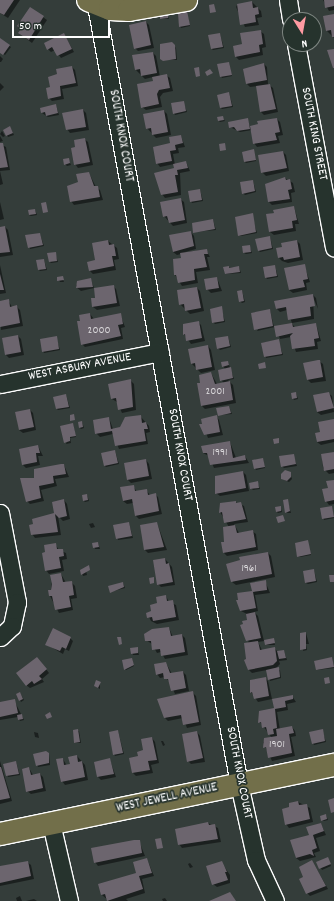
<!DOCTYPE html>
<html>
<head>
<meta charset="utf-8">
<style>
  body { margin:0 }
  #map { position:relative; width:334px; height:901px; overflow:hidden; background:#343d3a; font-family:Dekko,sans-serif }
  div>[style] { position:absolute }
  .shadow>* { inset:0; background:#0007 }
  .building>* { inset:0; background:#6c656e }
  .roads { filter:drop-shadow(1px 0 #fff) drop-shadow(-1px 0 #fff) drop-shadow(0 1px #fff) drop-shadow(0 -1px #fff) }
  .minor>* { height:17px; margin:-8.5px; padding:0 8.5px; transform-origin:8.5px; border-radius:8.5px; background:#26332d }
  .major>* { height:22px; margin:-11px; padding:0 11px; transform-origin:11px; border-radius:11px; background:#726f4a }
  span { translate:-50% -50%; white-space:nowrap; text-align:center; line-height:1.15; -webkit-text-stroke:3.5px #26332d; paint-order:stroke }
  .number-label { font-size:11px; color:#dad8db }
  .number-label span { -webkit-text-stroke-width:0 }
  .street-label { font-size:13px; color:#fff }
  .north { position:absolute; left:282px; top:12px; width:40px; height:40px; box-sizing:border-box; background:#26332d; border:1px solid #7d8581; border-radius:50%; rotate:169deg; font-size:11px; font-weight:700; line-height:16px; text-align:center; color:#fff }
  .north::after { content:''; display:block; margin:auto; width:14px; height:18px; background:#ff9aa2; clip-path:polygon(50% 0,100% 100%,50% 72%,0 100%) }
  .scale { position:absolute; left:12px; top:20px; width:98px; height:18px; box-sizing:border-box; border:2px solid #fff; border-top:0; padding-left:5px; font-size:12px; line-height:14px; white-space:nowrap; color:#fff; -webkit-text-stroke:3px #26332d; paint-order:stroke }
</style>
</head>
<body>
<div id="map">
  <div class="shadow">
    <i style="clip-path:polygon(0 0,20px 0,8px 18px,0 13px)"></i>
    <i style="clip-path:polygon(323px 0,334px 0,334px 10px,329px 11px)"></i>
    <i style="clip-path:polygon(252px 2px,261px 11px,262px 17px,257px 18px,259px 25px,245px 27px,236px 7px,237px 5px)"></i>
    <i style="clip-path:polygon(30px 8px,47px 20px,32px 43px,19px 33px)"></i>
    <i style="clip-path:polygon(187px 14px,190px 26px,181px 28px,180px 26px)"></i>
    <i style="clip-path:polygon(167px 15px,169px 19px,161px 19px)"></i>
    <i style="clip-path:polygon(334px 16px,334px 38px,327px 31px,325px 17px)"></i>
    <i style="clip-path:polygon(146px 22px,149px 25px,154px 48px,138px 51px,135px 48px)"></i>
    <i style="clip-path:polygon(260px 31px,264px 34px,266px 47px,262px 48px,263px 55px,239px 60px,236px 57px,244px 45px)"></i>
    <i style="clip-path:polygon(64px 34px,74px 52px,61px 58px,55px 50px,51px 52px,48px 49px)"></i>
    <i style="clip-path:polygon(220px 34px,224px 48px,213px 50px,212px 49px)"></i>
    <i style="clip-path:polygon(0 40px,11px 47px,5px 55px,0 52px)"></i>
    <i style="clip-path:polygon(172px 43px,176px 48px,177px 60px,163px 60px)"></i>
    <i style="clip-path:polygon(152px 52px,156px 56px,160px 77px,166px 75px,170px 78px,173px 91px,163px 93px,160px 97px,162px 107px,146px 110px,142px 107px,154px 82px,153px 77px,145px 79px,136px 70px)"></i>
    <i style="clip-path:polygon(0 56px,3px 59px,1px 62px,0 62px)"></i>
    <i style="clip-path:polygon(229px 63px,232px 76px,222px 78px,221px 76px)"></i>
    <i style="clip-path:polygon(264px 64px,267px 67px,268px 84px,273px 88px,278px 112px,264px 115px,261px 112px,257px 86px,250px 87px,247px 84px)"></i>
    <i style="clip-path:polygon(72px 67px,75px 70px,78px 86px,62px 89px,64px 99px,52px 101px,49px 98px,51px 88px)"></i>
    <i style="clip-path:polygon(0 83px,4px 87px,0 91px)"></i>
    <i style="clip-path:polygon(229px 93px,233px 107px,222px 109px,221px 108px)"></i>
    <i style="clip-path:polygon(183px 102px,187px 112px,175px 115px,174px 113px)"></i>
    <i style="clip-path:polygon(56px 105px,59px 115px,48px 117px,42px 113px)"></i>
    <i style="clip-path:polygon(83px 110px,86px 113px,89px 130px,70px 133px,67px 129px)"></i>
    <i style="clip-path:polygon(164px 111px,167px 114px,171px 135px,156px 138px,147px 128px)"></i>
    <i style="clip-path:polygon(222px 117px,225px 121px,220px 122px,219px 121px)"></i>
    <i style="clip-path:polygon(247px 119px,250px 127px,277px 119px,280px 122px,283px 135px,278px 136px,280px 143px,257px 147px,254px 143px,252px 130px,240px 132px,230px 127px)"></i>
    <i style="clip-path:polygon(11px 129px,14px 135px,8px 137px,4px 130px)"></i>
    <i style="clip-path:polygon(2px 131px,5px 136px,3px 137px,0 134px)"></i>
    <i style="clip-path:polygon(0 136px,3px 141px,0 142px)"></i>
    <i style="clip-path:polygon(181px 136px,185px 147px,178px 148px,179px 153px,173px 154px,175px 165px,186px 162px,190px 171px,180px 173px,181px 195px,165px 198px,162px 194px,175px 169px,174px 164px,160px 167px,157px 163px)"></i>
    <i style="clip-path:polygon(84px 139px,88px 142px,93px 165px,78px 168px,75px 164px,76px 148px)"></i>
    <i style="clip-path:polygon(0 144px,6px 147px,10px 170px,0 171px,3px 184px,0 185px)"></i>
    <i style="clip-path:polygon(254px 152px,256px 161px,246px 163px,245px 162px)"></i>
    <i style="clip-path:polygon(283px 152px,286px 155px,289px 171px,266px 176px,262px 172px)"></i>
    <i style="clip-path:polygon(68px 159px,71px 165px,67px 166px,65px 164px)"></i>
    <i style="clip-path:polygon(89px 173px,96px 187px,100px 190px,103px 200px,74px 205px,71px 201px,79px 183px)"></i>
    <i style="clip-path:polygon(285px 178px,293px 183px,295px 192px,291px 193px,292px 202px,272px 205px,269px 202px)"></i>
    <i style="clip-path:polygon(253px 181px,256px 192px,245px 195px,243px 193px)"></i>
    <i style="clip-path:polygon(200px 190px,203px 201px,192px 203px,191px 201px)"></i>
    <i style="clip-path:polygon(180px 199px,184px 202px,187px 223px,173px 226px,164px 216px)"></i>
    <i style="clip-path:polygon(0 202px,4px 219px,0 220px)"></i>
    <i style="clip-path:polygon(294px 207px,299px 224px,295px 224px,296px 231px,274px 235px,270px 232px,267px 215px)"></i>
    <i style="clip-path:polygon(35px 210px,37px 215px,31px 216px,29px 215px)"></i>
    <i style="clip-path:polygon(252px 216px,257px 233px,241px 236px,239px 235px)"></i>
    <i style="clip-path:polygon(213px 220px,216px 230px,194px 232px)"></i>
    <i style="clip-path:polygon(5px 227px,8px 230px,13px 255px,0 257px,0 228px)"></i>
    <i style="clip-path:polygon(191px 232px,194px 236px,196px 249px,185px 252px,206px 250px,210px 257px,207px 257px,210px 270px,196px 272px,198px 283px,182px 286px,175px 275px,182px 259px,181px 254px,177px 255px,173px 252px)"></i>
    <i style="clip-path:polygon(40px 234px,44px 246px,30px 249px,27px 237px)"></i>
    <i style="clip-path:polygon(270px 237px,273px 249px,260px 252px,259px 251px)"></i>
    <i style="clip-path:polygon(108px 241px,117px 248px,119px 259px,114px 260px,116px 270px,93px 274px,90px 271px)"></i>
    <i style="clip-path:polygon(297px 241px,300px 244px,303px 260px,288px 263px,282px 261px,279px 258px)"></i>
    <i style="clip-path:polygon(249px 246px,252px 253px,246px 254px,244px 253px)"></i>
    <i style="clip-path:polygon(55px 253px,58px 262px,51px 263px,50px 262px)"></i>
    <i style="clip-path:polygon(44px 260px,47px 270px,40px 271px,39px 270px)"></i>
    <i style="clip-path:polygon(0 265px,6px 293px,0 294px)"></i>
    <i style="clip-path:polygon(304px 265px,310px 282px,306px 283px,307px 290px,293px 293px,289px 290px)"></i>
    <i style="clip-path:polygon(275px 266px,278px 277px,267px 279px,266px 277px)"></i>
    <i style="clip-path:polygon(239px 267px,241px 273px,226px 274px,225px 268px)"></i>
    <i style="clip-path:polygon(62px 277px,64px 282px,60px 282px,58px 278px)"></i>
    <i style="clip-path:polygon(217px 278px,222px 291px,211px 293px,207px 289px)"></i>
    <i style="clip-path:polygon(91px 280px,94px 288px,81px 291px,76px 287px,76px 285px)"></i>
    <i style="clip-path:polygon(113px 286px,116px 289px,120px 306px,97px 310px,93px 307px,96px 298px)"></i>
    <i style="clip-path:polygon(197px 288px,200px 291px,204px 311px,190px 314px,180px 304px)"></i>
    <i style="clip-path:polygon(242px 291px,245px 302px,242px 303px,240px 301px)"></i>
    <i style="clip-path:polygon(313px 295px,316px 298px,318px 309px,313px 297px,314px 319px,292px 323px,287px 310px,280px 312px,276px 308px)"></i>
    <i style="clip-path:polygon(8px 300px,12px 307px,17px 307px,20px 310px,23px 326px,1px 330px,0 303px)"></i>
    <i style="clip-path:polygon(221px 307px,225px 322px,215px 324px,213px 322px)"></i>
    <i style="clip-path:polygon(270px 310px,274px 327px,292px 324px,295px 327px,316px 324px,321px 341px,317px 342px,318px 349px,296px 352px,291px 337px,280px 339px,275px 327px,257px 331px)"></i>
    <i style="clip-path:polygon(90px 314px,94px 319px,120px 314px,125px 327px,121px 328px,123px 339px,85px 347px,82px 344px,81px 322px)"></i>
    <i style="clip-path:polygon(198px 322px,201px 325px,205px 341px,191px 344px,184px 334px)"></i>
    <i style="clip-path:polygon(18px 336px,21px 339px,24px 355px,9px 358px,6px 355px,3px 339px)"></i>
    <i style="clip-path:polygon(56px 337px,60px 350px,44px 353px,43px 351px)"></i>
    <i style="clip-path:polygon(228px 337px,231px 347px,220px 350px,218px 348px)"></i>
    <i style="clip-path:polygon(278px 340px,283px 355px,266px 358px,262px 343px)"></i>
    <i style="clip-path:polygon(208px 346px,211px 350px,215px 370px,201px 373px,191px 363px)"></i>
    <i style="clip-path:polygon(319px 361px,323px 364px,326px 381px,311px 383px,308px 380px,304px 364px)"></i>
    <i style="clip-path:polygon(228px 362px,234px 379px,228px 380px,233px 385px,236px 403px,205px 409px,202px 406px,201px 384px,211px 373px,217px 384px,224px 383px,221px 380px,225px 369px,223px 366px)"></i>
    <i style="clip-path:polygon(130px 380px,134px 384px,136px 410px,122px 413px,117px 402px,112px 399px)"></i>
    <i style="clip-path:polygon(296px 393px,298px 399px,294px 400px,293px 398px)"></i>
    <i style="clip-path:polygon(328px 393px,332px 396px,334px 412px,321px 415px,317px 412px)"></i>
    <i style="clip-path:polygon(66px 395px,70px 408px,58px 410px,57px 409px)"></i>
    <i style="clip-path:polygon(229px 407px,232px 414px,219px 415px)"></i>
    <i style="clip-path:polygon(30px 410px,33px 413px,36px 430px,23px 433px,19px 430px)"></i>
    <i style="clip-path:polygon(140px 416px,149px 426px,150px 432px,146px 433px,148px 444px,119px 449px,113px 434px,100px 437px,96px 433px,109px 418px,113px 429px,121px 428px)"></i>
    <i style="clip-path:polygon(216px 416px,219px 420px,223px 435px,208px 438px,203px 425px)"></i>
    <i style="clip-path:polygon(334px 421px,334px 442px,321px 445px,317px 442px,321px 433px)"></i>
    <i style="clip-path:polygon(82px 422px,84px 428px,81px 429px,80px 428px)"></i>
    <i style="clip-path:polygon(73px 424px,76px 437px,70px 438px,71px 443px,66px 444px)"></i>
    <i style="clip-path:polygon(230px 442px,236px 458px,245px 456px,249px 463px,214px 468px,209px 456px,203px 453px)"></i>
    <i style="clip-path:polygon(38px 446px,43px 456px,38px 456px,40px 465px,26px 468px,23px 465px)"></i>
    <i style="clip-path:polygon(115px 451px,119px 464px,106px 467px,105px 466px)"></i>
    <i style="clip-path:polygon(334px 453px,334px 473px,329px 474px,323px 468px,322px 455px)"></i>
    <i style="clip-path:polygon(293px 455px,297px 466px,284px 468px,282px 466px)"></i>
    <i style="clip-path:polygon(263px 459px,265px 468px,256px 470px,255px 468px)"></i>
    <i style="clip-path:polygon(146px 460px,149px 464px,152px 479px,131px 483px,128px 480px,125px 464px)"></i>
    <i style="clip-path:polygon(64px 465px,69px 477px,55px 479px,57px 486px,41px 490px,44px 501px,30px 504px,27px 501px,35px 479px)"></i>
    <i style="clip-path:polygon(243px 472px,246px 475px,249px 491px,220px 496px,216px 493px)"></i>
    <i style="clip-path:polygon(290px 473px,292px 479px,289px 482px,282px 479px)"></i>
    <i style="clip-path:polygon(334px 481px,334px 504px,329px 505px,326px 501px)"></i>
    <i style="clip-path:polygon(257px 482px,260px 489px,253px 490px,251px 488px)"></i>
    <i style="clip-path:polygon(133px 486px,137px 492px,146px 490px,150px 495px,155px 494px,158px 497px,162px 514px,139px 519px,136px 516px,133px 503px,127px 504px,123px 501px)"></i>
    <i style="clip-path:polygon(87px 495px,89px 501px,85px 502px,84px 501px)"></i>
    <i style="clip-path:polygon(64px 500px,67px 504px,70px 519px,63px 521px,58px 516px,61px 535px,35px 538px,32px 534px,55px 513px)"></i>
    <i style="clip-path:polygon(287px 500px,291px 513px,288px 513px,286px 512px)"></i>
    <i style="clip-path:polygon(235px 502px,244px 506px,248px 522px,234px 524px,239px 533px,252px 531px,256px 534px,258px 550px,227px 556px,224px 553px,229px 527px,220px 512px)"></i>
    <i style="clip-path:polygon(280px 507px,282px 512px,278px 513px,277px 512px)"></i>
    <i style="clip-path:polygon(332px 507px,334px 518px,324px 520px,321px 509px)"></i>
    <i style="clip-path:polygon(93px 523px,95px 527px,91px 528px,89px 524px)"></i>
    <i style="clip-path:polygon(129px 523px,133px 538px,118px 540px,115px 526px)"></i>
    <i style="clip-path:polygon(157px 523px,167px 550px,148px 553px,145px 550px)"></i>
    <i style="clip-path:polygon(307px 541px,311px 555px,300px 557px,298px 556px)"></i>
    <i style="clip-path:polygon(98px 543px,100px 549px,95px 549px,94px 544px)"></i>
    <i style="clip-path:polygon(55px 544px,59px 550px,66px 553px,67px 559px,62px 560px,64px 571px,49px 574px,46px 570px,46px 552px)"></i>
    <i style="clip-path:polygon(268px 553px,271px 556px,275px 577px,236px 585px,232px 582px)"></i>
    <i style="clip-path:polygon(165px 559px,172px 567px,175px 585px,161px 587px,158px 584px)"></i>
    <i style="clip-path:polygon(81px 570px,86px 571px,87px 575px,83px 576px)"></i>
    <i style="clip-path:polygon(314px 570px,317px 582px,308px 584px,306px 583px)"></i>
    <i style="clip-path:polygon(61px 574px,66px 583px,71px 582px,75px 586px,77px 598px,71px 599px,73px 610px,59px 613px,50px 596px,53px 575px)"></i>
    <i style="clip-path:polygon(265px 581px,270px 593px,255px 595px,258px 611px,254px 612px,258px 616px,264px 641px,258px 642px,262px 650px,275px 649px,278px 652px,284px 651px,287px 660px,279px 661px,280px 664px,275px 669px,280px 670px,281px 678px,270px 681px,267px 670px,252px 673px,249px 670px,248px 621px,247px 614px,241px 611px,253px 592px)"></i>
    <i style="clip-path:polygon(123px 583px,125px 588px,110px 592px)"></i>
    <i style="clip-path:polygon(166px 596px,169px 602px,176px 605px,179px 620px,157px 624px,151px 621px,147px 613px,152px 612px)"></i>
    <i style="clip-path:polygon(169px 628px,173px 637px,182px 635px,185px 638px,188px 655px,165px 659px,161px 652px,157px 653px,152px 644px,146px 640px)"></i>
    <i style="clip-path:polygon(306px 633px,309px 644px,306px 644px,307px 650px,303px 651px)"></i>
    <i style="clip-path:polygon(70px 638px,73px 641px,69px 651px,65px 649px,63px 654px,46px 644px)"></i>
    <i style="clip-path:polygon(273px 639px,275px 645px,266px 645px)"></i>
    <i style="clip-path:polygon(137px 648px,139px 655px,133px 655px,131px 649px)"></i>
    <i style="clip-path:polygon(332px 658px,334px 668px,317px 670px)"></i>
    <i style="clip-path:polygon(132px 659px,134px 666px,126px 670px,125px 669px)"></i>
    <i style="clip-path:polygon(40px 661px,49px 673px,42px 679px,44px 682px,30px 688px,26px 685px)"></i>
    <i style="clip-path:polygon(166px 663px,172px 674px,183px 672px,186px 675px,189px 691px,175px 694px,170px 682px,165px 677px,160px 678px,157px 674px)"></i>
    <i style="clip-path:polygon(265px 678px,268px 681px,272px 699px,258px 702px,251px 692px)"></i>
    <i style="clip-path:polygon(100px 683px,100px 689px,95px 686px)"></i>
    <i style="clip-path:polygon(20px 693px,24px 700px,21px 702px,20px 700px)"></i>
    <i style="clip-path:polygon(193px 693px,196px 696px,201px 725px,187px 728px,183px 718px,168px 721px,165px 718px)"></i>
    <i style="clip-path:polygon(292px 696px,296px 702px,287px 704px,288px 710px,277px 712px,280px 730px,292px 727px,295px 731px,296px 736px,291px 737px,295px 756px,272px 761px,263px 742px,272px 738px,260px 722px,260px 712px,275px 709px,273px 700px)"></i>
    <i style="clip-path:polygon(14px 700px,24px 720px,20px 721px,18px 717px,0 720px,0 703px)"></i>
    <i style="clip-path:polygon(74px 730px,79px 731px,81px 743px,75px 743px)"></i>
    <i style="clip-path:polygon(322px 730px,326px 742px,314px 745px,313px 743px)"></i>
    <i style="clip-path:polygon(118px 731px,124px 754px,115px 756px,114px 754px)"></i>
    <i style="clip-path:polygon(34px 732px,38px 733px,39px 738px,35px 737px)"></i>
    <i style="clip-path:polygon(197px 732px,200px 736px,205px 762px,191px 764px,188px 761px)"></i>
    <i style="clip-path:polygon(152px 738px,155px 742px,159px 763px,151px 765px,153px 773px,136px 776px,133px 773px,139px 757px)"></i>
    <i style="clip-path:polygon(161px 741px,163px 741px,165px 745px,163px 746px)"></i>
    <i style="clip-path:polygon(49px 754px,50px 765px,38px 767px,34px 755px)"></i>
    <i style="clip-path:polygon(77px 756px,85px 765px,88px 780px,65px 785px,62px 781px,63px 759px,67px 766px,71px 765px)"></i>
    <i style="clip-path:polygon(110px 760px,116px 777px,101px 780px,98px 777px)"></i>
    <i style="clip-path:polygon(0 761px,12px 801px,0 804px)"></i>
    <i style="clip-path:polygon(16px 762px,20px 775px,8px 777px,5px 764px)"></i>
    <i style="clip-path:polygon(29px 768px,33px 775px,40px 774px,43px 777px,46px 791px,31px 794px,27px 791px)"></i>
    <i style="clip-path:polygon(298px 802px,310px 808px,313px 822px,289px 828px,286px 824px,291px 808px)"></i>
    <i style="clip-path:polygon(326px 815px,328px 820px,324px 821px,322px 820px)"></i>
    <i style="clip-path:polygon(208px 823px,218px 828px,221px 842px,182px 848px,179px 844px)"></i>
    <i style="clip-path:polygon(321px 824px,326px 835px,316px 838px,320px 851px,314px 853px,316px 857px,300px 861px,296px 858px)"></i>
    <i style="clip-path:polygon(139px 841px,145px 856px,98px 866px,95px 862px)"></i>
    <i style="clip-path:polygon(147px 859px,154px 876px,142px 879px,145px 893px,126px 899px,128px 901px,109px 901px,102px 895px,137px 873px)"></i>
    <i style="clip-path:polygon(329px 860px,331px 866px,322px 870px,318px 863px)"></i>
    <i style="clip-path:polygon(312px 861px,328px 889px,310px 896px,307px 893px,305px 877px)"></i>
    <i style="clip-path:polygon(27px 862px,31px 865px,34px 879px,0 886px,0 867px)"></i>
    <i style="clip-path:polygon(221px 862px,230px 875px,230px 883px,217px 887px,213px 884px)"></i>
    <i style="clip-path:polygon(190px 863px,193px 867px,190px 868px,188px 864px)"></i>
    <i style="clip-path:polygon(20px 896px,22px 901px,17px 901px,16px 898px)"></i>
    <i style="clip-path:polygon(165px 898px,167px 901px,163px 901px,162px 899px)"></i>
    <i style="clip-path:polygon(34px 899px,37px 901px,26px 901px)"></i>
  </div>
  <div class="building">
    <i style="clip-path:polygon(0 0,14px 0,4px 15px,0 13px)"></i>
    <i style="clip-path:polygon(324px 0,334px 0,334px 6px,325px 8px)"></i>
    <i style="clip-path:polygon(252px 1px,253px 8px,258px 7px,259px 14px,255px 15px,256px 22px,240px 25px,237px 4px)"></i>
    <i style="clip-path:polygon(214px 4px,216px 12px,210px 13px,209px 5px)"></i>
    <i style="clip-path:polygon(30px 7px,44px 16px,29px 40px,18px 33px,21px 29px,17px 26px)"></i>
    <i style="clip-path:polygon(187px 11px,190px 25px,179px 27px,178px 13px)"></i>
    <i style="clip-path:polygon(168px 14px,168px 18px,160px 19px,160px 15px)"></i>
    <i style="clip-path:polygon(334px 14px,334px 37px,332px 37px,331px 30px,326px 31px,323px 16px)"></i>
    <i style="clip-path:polygon(146px 21px,151px 45px,134px 49px,129px 25px)"></i>
    <i style="clip-path:polygon(261px 30px,263px 44px,259px 45px,260px 52px,235px 57px,233px 46px,242px 44px,240px 33px)"></i>
    <i style="clip-path:polygon(64px 33px,72px 49px,57px 56px,52px 47px,47px 50px,44px 43px)"></i>
    <i style="clip-path:polygon(220px 33px,223px 47px,211px 49px,208px 35px)"></i>
    <i style="clip-path:polygon(0 38px,10px 45px,3px 55px,0 53px)"></i>
    <i style="clip-path:polygon(172px 42px,175px 45px,176px 59px,163px 61px,160px 59px,160px 44px)"></i>
    <i style="clip-path:polygon(334px 49px,334px 68px,333px 68px,327px 50px)"></i>
    <i style="clip-path:polygon(153px 52px,157px 73px,141px 76px,140px 69px,135px 70px,132px 55px)"></i>
    <i style="clip-path:polygon(229px 62px,232px 75px,220px 77px,217px 64px)"></i>
    <i style="clip-path:polygon(264px 63px,267px 80px,246px 84px,243px 69px)"></i>
    <i style="clip-path:polygon(72px 66px,76px 83px,60px 86px,61px 96px,48px 99px,46px 88px,50px 87px,48px 77px,57px 74px,56px 69px)"></i>
    <i style="clip-path:polygon(199px 67px,200px 76px,196px 77px,194px 68px)"></i>
    <i style="clip-path:polygon(210px 69px,213px 73px,207px 76px,205px 72px)"></i>
    <i style="clip-path:polygon(167px 74px,170px 88px,159px 90px,157px 94px,159px 104px,141px 108px,137px 84px,153px 81px,152px 77px)"></i>
    <i style="clip-path:polygon(270px 84px,276px 109px,260px 112px,256px 86px)"></i>
    <i style="clip-path:polygon(229px 92px,232px 106px,220px 108px,217px 95px)"></i>
    <i style="clip-path:polygon(184px 101px,186px 111px,173px 114px,171px 103px)"></i>
    <i style="clip-path:polygon(56px 104px,58px 113px,46px 116px,45px 112px,41px 113px,40px 108px)"></i>
    <i style="clip-path:polygon(83px 109px,86px 127px,66px 130px,62px 113px)"></i>
    <i style="clip-path:polygon(164px 110px,168px 132px,152px 135px,151px 128px,146px 129px,143px 114px)"></i>
    <i style="clip-path:polygon(223px 116px,224px 120px,218px 121px,217px 117px)"></i>
    <i style="clip-path:polygon(248px 118px,250px 129px,237px 131px,234px 127px,229px 128px,228px 122px)"></i>
    <i style="clip-path:polygon(277px 118px,280px 132px,275px 133px,277px 140px,253px 144px,250px 126px,258px 124px,257px 121px)"></i>
    <i style="clip-path:polygon(10px 126px,13px 133px,6px 136px,3px 130px)"></i>
    <i style="clip-path:polygon(181px 135px,183px 143px,175px 145px,176px 150px,170px 151px,172px 161px,156px 164px,153px 147px,170px 143px,169px 137px)"></i>
    <i style="clip-path:polygon(85px 138px,90px 162px,74px 165px,71px 148px,75px 147px,74px 140px)"></i>
    <i style="clip-path:polygon(0 143px,3px 143px,8px 167px,0 168px)"></i>
    <i style="clip-path:polygon(225px 143px,226px 150px,220px 151px,219px 144px)"></i>
    <i style="clip-path:polygon(254px 149px,256px 160px,244px 162px,242px 152px)"></i>
    <i style="clip-path:polygon(283px 151px,287px 168px,261px 173px,258px 155px)"></i>
    <i style="clip-path:polygon(69px 158px,70px 163px,64px 165px,63px 159px)"></i>
    <i style="clip-path:polygon(186px 161px,188px 168px,177px 170px,178px 175px,175px 175px,178px 192px,161px 195px,154px 173px,174px 168px,173px 164px)"></i>
    <i style="clip-path:polygon(89px 172px,94px 186px,98px 186px,100px 197px,70px 202px,67px 186px,78px 182px,76px 174px)"></i>
    <i style="clip-path:polygon(285px 177px,286px 180px,290px 179px,292px 189px,288px 190px,290px 199px,268px 202px,265px 184px)"></i>
    <i style="clip-path:polygon(253px 180px,255px 191px,242px 194px,240px 182px)"></i>
    <i style="clip-path:polygon(200px 189px,202px 200px,190px 202px,188px 191px)"></i>
    <i style="clip-path:polygon(181px 198px,185px 220px,169px 223px,167px 216px,163px 217px,160px 202px)"></i>
    <i style="clip-path:polygon(46px 202px,48px 212px,43px 213px,41px 203px)"></i>
    <i style="clip-path:polygon(294px 206px,297px 220px,292px 221px,293px 228px,269px 232px,266px 214px,274px 213px,273px 210px)"></i>
    <i style="clip-path:polygon(35px 209px,36px 214px,29px 215px,28px 210px)"></i>
    <i style="clip-path:polygon(253px 213px,256px 232px,238px 236px,235px 217px)"></i>
    <i style="clip-path:polygon(213px 219px,215px 229px,193px 233px,192px 223px)"></i>
    <i style="clip-path:polygon(5px 226px,10px 252px,0 253px,0 227px)"></i>
    <i style="clip-path:polygon(191px 231px,194px 246px,173px 252px,169px 235px)"></i>
    <i style="clip-path:polygon(40px 233px,43px 245px,28px 248px,25px 235px)"></i>
    <i style="clip-path:polygon(270px 236px,272px 248px,258px 251px,255px 239px)"></i>
    <i style="clip-path:polygon(108px 240px,109px 245px,114px 244px,116px 256px,112px 256px,114px 266px,89px 271px,87px 262px,95px 260px,92px 243px)"></i>
    <i style="clip-path:polygon(297px 240px,300px 257px,284px 260px,283px 257px,278px 258px,276px 248px,282px 247px,281px 243px)"></i>
    <i style="clip-path:polygon(250px 245px,251px 252px,243px 253px,242px 246px)"></i>
    <i style="clip-path:polygon(207px 249px,208px 254px,204px 254px,207px 267px,194px 269px,195px 280px,178px 283px,176px 275px,174px 275px,173px 259px,181px 258px,180px 253px)"></i>
    <i style="clip-path:polygon(56px 252px,57px 261px,49px 262px,47px 253px)"></i>
    <i style="clip-path:polygon(44px 259px,46px 269px,38px 270px,36px 260px)"></i>
    <i style="clip-path:polygon(305px 264px,308px 279px,303px 280px,305px 287px,289px 290px,284px 268px)"></i>
    <i style="clip-path:polygon(275px 265px,277px 276px,265px 278px,263px 267px)"></i>
    <i style="clip-path:polygon(229px 266px,229px 268px,239px 266px,240px 272px,225px 274px,223px 267px)"></i>
    <i style="clip-path:polygon(0 274px,4px 290px,0 290px)"></i>
    <i style="clip-path:polygon(63px 276px,64px 280px,57px 281px,57px 277px)"></i>
    <i style="clip-path:polygon(217px 277px,219px 288px,206px 290px,204px 279px)"></i>
    <i style="clip-path:polygon(91px 278px,93px 287px,76px 288px,77px 281px)"></i>
    <i style="clip-path:polygon(114px 285px,117px 303px,92px 307px,91px 298px,95px 298px,94px 288px)"></i>
    <i style="clip-path:polygon(197px 287px,201px 308px,185px 311px,184px 304px,179px 305px,177px 290px)"></i>
    <i style="clip-path:polygon(242px 290px,244px 301px,239px 302px,237px 291px)"></i>
    <i style="clip-path:polygon(313px 294px,315px 306px,310px 307px,311px 316px,288px 320px,286px 307px,276px 309px,274px 301px)"></i>
    <i style="clip-path:polygon(9px 299px,10px 307px,17px 305px,20px 323px,0 327px,0 301px)"></i>
    <i style="clip-path:polygon(222px 306px,224px 321px,212px 323px,210px 309px)"></i>
    <i style="clip-path:polygon(270px 309px,273px 326px,254px 330px,251px 313px)"></i>
    <i style="clip-path:polygon(90px 313px,91px 319px,121px 313px,123px 324px,118px 325px,121px 336px,81px 345px,77px 321px,80px 321px,79px 315px)"></i>
    <i style="clip-path:polygon(199px 321px,202px 338px,186px 341px,185px 334px,183px 335px,183px 324px)"></i>
    <i style="clip-path:polygon(292px 323px,293px 327px,316px 323px,319px 338px,314px 339px,315px 346px,292px 349px,290px 336px,293px 333px,276px 337px,274px 326px)"></i>
    <i style="clip-path:polygon(18px 335px,21px 352px,5px 355px,2px 338px)"></i>
    <i style="clip-path:polygon(57px 336px,59px 349px,42px 352px,40px 339px)"></i>
    <i style="clip-path:polygon(228px 336px,230px 346px,217px 349px,215px 338px)"></i>
    <i style="clip-path:polygon(279px 339px,282px 354px,264px 357px,261px 343px)"></i>
    <i style="clip-path:polygon(208px 345px,212px 367px,196px 370px,195px 363px,191px 364px,188px 349px)"></i>
    <i style="clip-path:polygon(318px 360px,320px 360px,323px 377px,307px 380px,303px 363px)"></i>
    <i style="clip-path:polygon(228px 361px,229px 365px,222px 367px,221px 362px)"></i>
    <i style="clip-path:polygon(265px 362px,266px 368px,259px 369px,258px 364px)"></i>
    <i style="clip-path:polygon(231px 367px,233px 378px,220px 381px,218px 370px)"></i>
    <i style="clip-path:polygon(211px 372px,215px 384px,230px 381px,233px 400px,201px 406px,197px 383px,200px 383px,199px 375px)"></i>
    <i style="clip-path:polygon(131px 379px,133px 407px,118px 410px,116px 398px,111px 399px,108px 384px)"></i>
    <i style="clip-path:polygon(296px 392px,297px 398px,292px 399px,291px 393px)"></i>
    <i style="clip-path:polygon(329px 392px,334px 408px,317px 412px,313px 395px)"></i>
    <i style="clip-path:polygon(66px 394px,69px 407px,56px 409px,53px 397px)"></i>
    <i style="clip-path:polygon(229px 406px,231px 413px,218px 416px,216px 408px)"></i>
    <i style="clip-path:polygon(30px 409px,34px 427px,19px 430px,15px 412px)"></i>
    <i style="clip-path:polygon(74px 414px,75px 420px,70px 421px,70px 415px)"></i>
    <i style="clip-path:polygon(141px 415px,142px 423px,146px 422px,148px 429px,144px 429px,146px 441px,115px 446px,112px 431px,95px 434px,93px 420px,109px 417px,111px 429px,120px 427px,125px 417px)"></i>
    <i style="clip-path:polygon(217px 415px,220px 432px,204px 435px,199px 424px,202px 424px,201px 419px)"></i>
    <i style="clip-path:polygon(334px 419px,334px 439px,317px 442px,315px 433px,320px 432px,318px 422px)"></i>
    <i style="clip-path:polygon(82px 421px,83px 427px,79px 428px,78px 422px)"></i>
    <i style="clip-path:polygon(73px 423px,76px 436px,70px 437px,70px 441px,64px 443px,60px 426px)"></i>
    <i style="clip-path:polygon(279px 438px,279px 443px,274px 444px,273px 439px)"></i>
    <i style="clip-path:polygon(230px 441px,233px 458px,245px 455px,246px 460px,210px 465px,207px 453px,203px 453px,201px 446px)"></i>
    <i style="clip-path:polygon(38px 445px,40px 453px,36px 453px,37px 462px,22px 465px,19px 449px)"></i>
    <i style="clip-path:polygon(115px 450px,118px 463px,104px 466px,101px 453px)"></i>
    <i style="clip-path:polygon(334px 452px,334px 469px,324px 471px,321px 454px)"></i>
    <i style="clip-path:polygon(294px 454px,296px 464px,281px 467px,279px 456px)"></i>
    <i style="clip-path:polygon(263px 458px,265px 467px,254px 469px,252px 460px)"></i>
    <i style="clip-path:polygon(146px 459px,149px 476px,127px 480px,124px 463px)"></i>
    <i style="clip-path:polygon(61px 464px,64px 464px,66px 474px,53px 476px,54px 483px,39px 486px,41px 498px,26px 502px,20px 478px,34px 478px,34px 469px)"></i>
    <i style="clip-path:polygon(285px 470px,291px 472px,291px 477px,287px 481px,281px 479px,281px 474px)"></i>
    <i style="clip-path:polygon(243px 471px,246px 488px,215px 494px,215px 476px)"></i>
    <i style="clip-path:polygon(334px 480px,334px 500px,325px 502px,322px 489px,328px 488px,326px 481px)"></i>
    <i style="clip-path:polygon(258px 481px,259px 488px,250px 489px,249px 483px)"></i>
    <i style="clip-path:polygon(134px 485px,135px 491px,147px 489px,148px 495px,156px 493px,159px 511px,135px 516px,132px 499px,123px 501px,120px 487px)"></i>
    <i style="clip-path:polygon(87px 494px,88px 500px,83px 501px,82px 495px)"></i>
    <i style="clip-path:polygon(64px 499px,67px 516px,59px 518px,55px 514px,58px 532px,31px 535px,29px 525px,33px 524px,32px 519px,54px 513px,52px 502px)"></i>
    <i style="clip-path:polygon(288px 499px,290px 511px,285px 513px,283px 500px)"></i>
    <i style="clip-path:polygon(236px 501px,236px 503px,241px 502px,246px 519px,224px 523px,222px 512px,219px 513px,220px 503px)"></i>
    <i style="clip-path:polygon(281px 506px,281px 511px,276px 512px,275px 507px)"></i>
    <i style="clip-path:polygon(332px 506px,334px 517px,322px 519px,320px 508px)"></i>
    <i style="clip-path:polygon(283px 515px,285px 521px,278px 523px,276px 517px)"></i>
    <i style="clip-path:polygon(129px 522px,132px 536px,116px 539px,113px 525px)"></i>
    <i style="clip-path:polygon(157px 522px,164px 547px,144px 550px,140px 525px)"></i>
    <i style="clip-path:polygon(235px 525px,237px 533px,253px 530px,256px 547px,223px 553px,221px 542px,224px 542px,223px 527px)"></i>
    <i style="clip-path:polygon(308px 540px,311px 554px,297px 557px,295px 543px)"></i>
    <i style="clip-path:polygon(98px 542px,99px 547px,93px 548px,92px 543px)"></i>
    <i style="clip-path:polygon(56px 543px,57px 549px,63px 549px,64px 556px,59px 557px,61px 568px,45px 571px,42px 553px,45px 552px,44px 545px)"></i>
    <i style="clip-path:polygon(268px 552px,272px 574px,231px 582px,226px 564px,240px 560px,239px 557px)"></i>
    <i style="clip-path:polygon(165px 558px,166px 564px,169px 563px,173px 582px,157px 585px,153px 560px)"></i>
    <i style="clip-path:polygon(89px 565px,90px 570px,81px 575px,80px 570px)"></i>
    <i style="clip-path:polygon(314px 569px,316px 581px,305px 583px,303px 571px)"></i>
    <i style="clip-path:polygon(61px 573px,63px 582px,72px 581px,74px 595px,69px 596px,71px 607px,55px 610px,52px 596px,49px 596px,48px 590px,51px 590px,52px 584px,50px 575px)"></i>
    <i style="clip-path:polygon(329px 575px,334px 575px,334px 582px,330px 582px)"></i>
    <i style="clip-path:polygon(154px 577px,154px 583px,150px 584px,149px 578px)"></i>
    <i style="clip-path:polygon(266px 580px,267px 590px,253px 592px,256px 608px,240px 611px,236px 600px,238px 600px,237px 593px,252px 591px,250px 583px)"></i>
    <i style="clip-path:polygon(123px 582px,124px 587px,110px 593px,108px 586px)"></i>
    <i style="clip-path:polygon(166px 595px,167px 601px,173px 600px,176px 617px,153px 621px,152px 617px,147px 618px,146px 613px,151px 611px,150px 605px,157px 603px,156px 597px)"></i>
    <i style="clip-path:polygon(255px 612px,261px 638px,246px 641px,240px 625px,243px 624px,242px 621px,247px 620px,246px 614px)"></i>
    <i style="clip-path:polygon(169px 627px,171px 636px,182px 634px,185px 652px,161px 656px,160px 649px,152px 650px,151px 641px,145px 641px,144px 634px,152px 629px)"></i>
    <i style="clip-path:polygon(53px 628px,71px 637px,66px 649px,62px 647px,60px 651px,45px 645px)"></i>
    <i style="clip-path:polygon(306px 632px,306px 649px,300px 650px,300px 633px)"></i>
    <i style="clip-path:polygon(117px 637px,121px 637px,122px 644px,119px 645px)"></i>
    <i style="clip-path:polygon(274px 638px,275px 643px,265px 645px,264px 640px)"></i>
    <i style="clip-path:polygon(258px 641px,260px 650px,275px 647px,277px 661px,273px 665px,248px 670px,244px 660px,246px 659px,244px 643px)"></i>
    <i style="clip-path:polygon(138px 647px,138px 653px,131px 654px,130px 648px)"></i>
    <i style="clip-path:polygon(284px 650px,286px 658px,279px 659px,277px 651px)"></i>
    <i style="clip-path:polygon(37px 657px,47px 669px,39px 676px,42px 679px,34px 684px,32px 681px,26px 686px,16px 673px)"></i>
    <i style="clip-path:polygon(332px 657px,334px 667px,316px 670px,314px 661px)"></i>
    <i style="clip-path:polygon(132px 658px,134px 665px,124px 670px,122px 660px)"></i>
    <i style="clip-path:polygon(166px 662px,170px 673px,183px 671px,186px 688px,171px 691px,168px 679px,164px 679px,163px 673px,156px 675px,154px 664px)"></i>
    <i style="clip-path:polygon(279px 667px,280px 677px,268px 680px,266px 670px)"></i>
    <i style="clip-path:polygon(266px 677px,269px 696px,254px 699px,252px 692px,250px 693px,250px 680px)"></i>
    <i style="clip-path:polygon(329px 677px,330px 683px,325px 684px,324px 678px)"></i>
    <i style="clip-path:polygon(96px 680px,101px 682px,98px 688px,94px 686px)"></i>
    <i style="clip-path:polygon(193px 691px,199px 722px,183px 725px,181px 715px,164px 718px,157px 699px)"></i>
    <i style="clip-path:polygon(20px 692px,23px 699px,19px 701px,16px 694px)"></i>
    <i style="clip-path:polygon(293px 695px,293px 699px,285px 701px,286px 707px,275px 709px,277px 728px,273px 729px,274px 734px,268px 735px,266px 727px,262px 728px,261px 722px,258px 723px,259px 711px,274px 708px,272px 699px)"></i>
    <i style="clip-path:polygon(15px 699px,18px 713px,0 717px,0 702px)"></i>
    <i style="clip-path:polygon(50px 712px,52px 717px,47px 719px,45px 715px)"></i>
    <i style="clip-path:polygon(22px 714px,23px 719px,18px 720px,17px 715px)"></i>
    <i style="clip-path:polygon(292px 726px,294px 733px,289px 734px,292px 753px,268px 758px,266px 747px,263px 748px,264px 738px,277px 736px,276px 729px)"></i>
    <i style="clip-path:polygon(78px 729px,80px 742px,74px 743px,73px 730px)"></i>
    <i style="clip-path:polygon(323px 729px,325px 741px,312px 744px,309px 732px)"></i>
    <i style="clip-path:polygon(118px 730px,123px 753px,113px 755px,109px 732px)"></i>
    <i style="clip-path:polygon(197px 731px,203px 758px,187px 762px,182px 734px)"></i>
    <i style="clip-path:polygon(152px 737px,157px 760px,148px 761px,150px 770px,132px 773px,129px 758px,138px 756px,137px 752px,143px 750px,141px 739px)"></i>
    <i style="clip-path:polygon(46px 751px,49px 753px,49px 763px,36px 766px,33px 754px)"></i>
    <i style="clip-path:polygon(77px 755px,78px 762px,82px 761px,85px 777px,61px 782px,56px 759px,63px 758px,64px 765px,70px 764px,68px 757px)"></i>
    <i style="clip-path:polygon(110px 758px,114px 774px,97px 777px,94px 762px)"></i>
    <i style="clip-path:polygon(16px 761px,19px 774px,6px 776px,3px 764px)"></i>
    <i style="clip-path:polygon(1px 767px,10px 798px,0 800px,0 767px)"></i>
    <i style="clip-path:polygon(29px 767px,31px 775px,40px 773px,43px 788px,26px 792px,22px 769px)"></i>
    <i style="clip-path:polygon(334px 798px,334px 812px,331px 813px,328px 800px)"></i>
    <i style="clip-path:polygon(298px 801px,299px 805px,307px 804px,310px 819px,285px 825px,282px 809px,289px 807px,289px 803px)"></i>
    <i style="clip-path:polygon(326px 814px,327px 819px,321px 821px,320px 816px)"></i>
    <i style="clip-path:polygon(208px 822px,209px 825px,215px 824px,218px 839px,178px 845px,175px 829px)"></i>
    <i style="clip-path:polygon(321px 823px,324px 831px,313px 835px,317px 848px,312px 850px,314px 856px,310px 854px,296px 858px,290px 840px,309px 835px,306px 827px)"></i>
    <i style="clip-path:polygon(161px 838px,163px 848px,157px 849px,155px 839px)"></i>
    <i style="clip-path:polygon(134px 840px,140px 840px,142px 853px,94px 863px,91px 848px)"></i>
    <i style="clip-path:polygon(328px 857px,331px 864px,319px 869px,316px 862px)"></i>
    <i style="clip-path:polygon(147px 858px,152px 873px,139px 876px,143px 889px,107px 901px,105px 894px,101px 895px,98px 884px,136px 873px,133px 862px)"></i>
    <i style="clip-path:polygon(312px 860px,326px 886px,306px 894px,299px 879px,303px 877px,299px 867px)"></i>
    <i style="clip-path:polygon(28px 861px,31px 876px,0 883px,0 866px)"></i>
    <i style="clip-path:polygon(222px 861px,227px 872px,225px 872px,228px 880px,212px 885px,206px 866px)"></i>
    <i style="clip-path:polygon(230px 892px,236px 901px,209px 901px)"></i>
  </div>
  <div class="roads">
    <div class="minor">
      <i style="left:288px;top:0;width:20px;rotate:81deg"></i>
      <i style="left:96px;top:5px;width:792px;rotate:79.6deg"></i>
      <i style="left:239px;top:784px;width:78px;rotate:77.4deg"></i>
      <i style="left:256px;top:860px;width:45px;rotate:65.1deg"></i>
      <i style="left:296px;top:44px;width:207px;rotate:79.4deg"></i>
      <i style="left:0;top:384px;width:163px;rotate:-11.3deg"></i>
      <i style="left:0;top:513px;width:91px;rotate:79.2deg"></i>
      <i style="left:17px;top:602px;width:25px;rotate:102deg"></i>
      <i style="left:12px;top:626px;width:16px;rotate:137deg"></i>
      <i style="left:51px;top:823px;width:80px;rotate:77deg"></i>
    </div>
    <div class="major">
      <i style="left:88px;top:0;width:24px;rotate:22deg"></i>
      <i style="left:110px;top:9px;width:19px;rotate:3deg"></i>
      <i style="left:129px;top:10px;width:58px;rotate:-10deg"></i>
      <i style="left:0;top:834px;width:341px;rotate:-11.7deg"></i>
    </div>
  </div>
  <div class="number-label">
    <span style="left:99px;top:331px">2000</span>
    <span style="left:215px;top:392px">2001</span>
    <span style="left:220px;top:453px">1991</span>
    <span style="left:249px;top:569px">1961</span>
    <span style="left:277px;top:745px">1901</span>
  </div>
  <div class="street-label">
    <span style="left:313px;top:134px;rotate:79deg">SOUTH KING STREET</span>
    <span style="left:120px;top:136px;rotate:80deg">SOUTH KNOX COURT</span>
    <span style="left:80px;top:368px;rotate:-11deg">WEST ASBURY AVENUE</span>
    <span style="left:179px;top:455px;rotate:80deg">SOUTH KNOX COURT</span>
    <span style="left:238px;top:773px;rotate:79deg">SOUTH KNOX COURT</span>
    <span style="left:167px;top:799px;rotate:-12deg">WEST JEWELL AVENUE</span>
  </div>
  <div class="north">N</div>
  <div class="scale">50 m</div>
</div>
</body>
</html>
